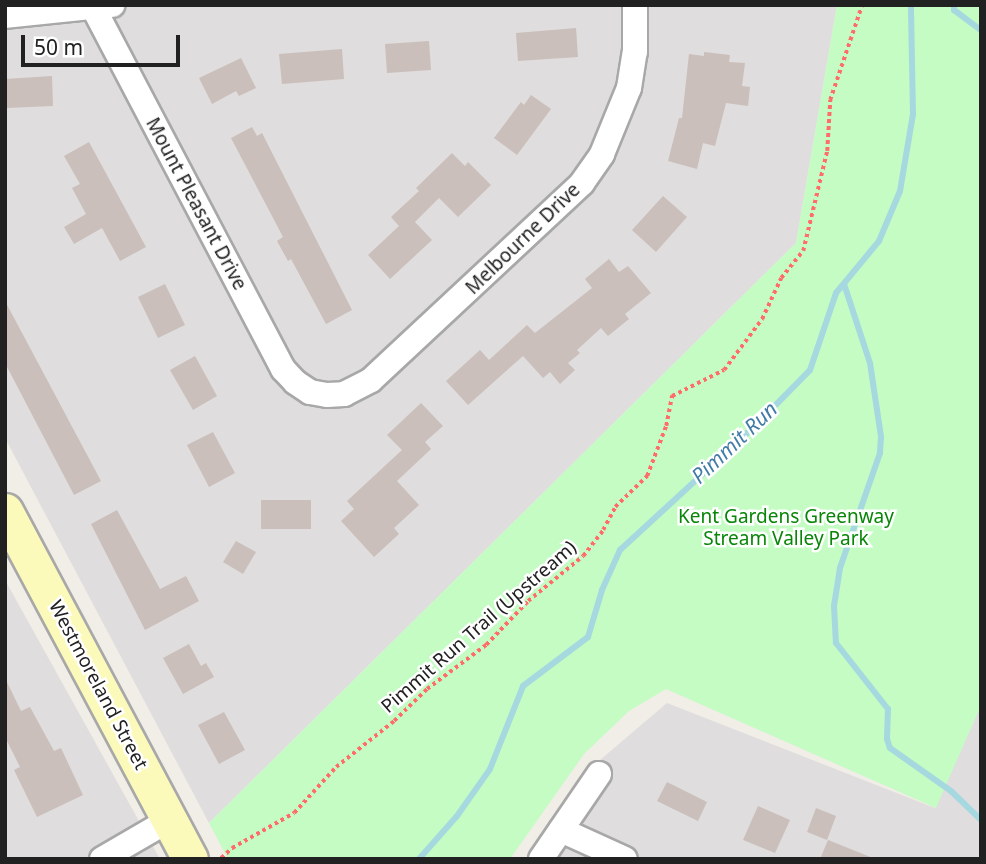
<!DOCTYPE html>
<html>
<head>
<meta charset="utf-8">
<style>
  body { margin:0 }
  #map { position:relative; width:986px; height:864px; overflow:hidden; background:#f1ede7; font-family:"Noto Sans",sans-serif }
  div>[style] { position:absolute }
  .residential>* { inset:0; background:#dfddde }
  .park>* { inset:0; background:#c4fcc3 }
  .stream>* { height:6px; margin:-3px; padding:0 3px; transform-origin:3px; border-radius:3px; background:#a6d8e0 }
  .building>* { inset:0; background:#cabfba }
  .path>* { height:3.5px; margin-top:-1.75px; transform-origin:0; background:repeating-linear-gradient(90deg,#ff6c6a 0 3.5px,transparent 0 7px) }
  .roads { filter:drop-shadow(2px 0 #a8a8a8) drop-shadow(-2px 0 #a8a8a8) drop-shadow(0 2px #a8a8a8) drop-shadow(0 -2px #a8a8a8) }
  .street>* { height:24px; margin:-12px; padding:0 12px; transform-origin:12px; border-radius:12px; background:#fff }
  .secondary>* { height:35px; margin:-17.5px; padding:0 17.5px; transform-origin:17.5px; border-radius:17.5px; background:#fcfaba }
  span { translate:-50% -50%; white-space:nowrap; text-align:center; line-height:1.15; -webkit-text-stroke:5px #fff; paint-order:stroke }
  .street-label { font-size:19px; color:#212121 }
  .park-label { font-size:19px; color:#088607 }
  .water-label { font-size:21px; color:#427ca6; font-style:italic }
  .frame { position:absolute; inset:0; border:7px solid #212121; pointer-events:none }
  .scale { position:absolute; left:21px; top:35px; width:159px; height:32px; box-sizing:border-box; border:4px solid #212121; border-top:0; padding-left:9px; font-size:21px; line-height:24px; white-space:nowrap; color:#212121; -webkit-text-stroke:5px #fff; paint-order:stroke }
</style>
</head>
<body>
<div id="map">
  <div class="residential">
    <i style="clip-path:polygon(5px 5px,837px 5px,796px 243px,209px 823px,5px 438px)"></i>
    <i style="clip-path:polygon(5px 580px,160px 859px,5px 859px)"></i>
    <i style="clip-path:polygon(667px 703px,935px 808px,981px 705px,981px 859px,532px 859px,580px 777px)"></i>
  </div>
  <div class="park">
    <i style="clip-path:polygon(837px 5px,981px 5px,981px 705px,936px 808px,666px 689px,629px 711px,584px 754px,510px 859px,228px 859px,209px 823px,796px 243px)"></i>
  </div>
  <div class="stream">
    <i style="left:954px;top:5px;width:5px;rotate:90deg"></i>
    <i style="left:954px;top:10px;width:34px;rotate:37deg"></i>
    <i style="left:844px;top:284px;width:83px;rotate:71.8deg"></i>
    <i style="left:870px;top:363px;width:75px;rotate:81.5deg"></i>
    <i style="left:881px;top:437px;width:16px;rotate:94deg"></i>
    <i style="left:880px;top:453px;width:122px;rotate:109.2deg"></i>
    <i style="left:840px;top:568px;width:38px;rotate:99deg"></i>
    <i style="left:834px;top:606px;width:37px;rotate:87deg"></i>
    <i style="left:836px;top:643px;width:84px;rotate:51.8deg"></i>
    <i style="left:888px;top:709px;width:30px;rotate:92deg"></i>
    <i style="left:887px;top:739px;width:9px;rotate:72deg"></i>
    <i style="left:890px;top:748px;width:75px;rotate:35.2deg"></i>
    <i style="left:951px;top:791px;width:42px;rotate:44deg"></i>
    <i style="left:419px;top:859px;width:57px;rotate:-48.5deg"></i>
    <i style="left:457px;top:816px;width:57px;rotate:-54.9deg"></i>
    <i style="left:490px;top:769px;width:89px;rotate:-68.3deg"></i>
    <i style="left:523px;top:686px;width:81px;rotate:-37deg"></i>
    <i style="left:588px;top:637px;width:49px;rotate:-73.4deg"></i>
    <i style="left:602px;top:590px;width:44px;rotate:-65.8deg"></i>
    <i style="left:620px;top:550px;width:185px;rotate:-42.6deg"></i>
    <i style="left:756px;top:425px;width:77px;rotate:-45.5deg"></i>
    <i style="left:810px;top:370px;width:81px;rotate:-71.3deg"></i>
    <i style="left:836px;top:293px;width:67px;rotate:-50.4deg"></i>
    <i style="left:879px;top:241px;width:54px;rotate:-67.2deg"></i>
    <i style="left:900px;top:191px;width:78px;rotate:-80.4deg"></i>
    <i style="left:913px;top:114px;width:109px;rotate:-91.1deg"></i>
  </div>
  <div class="building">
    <i style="clip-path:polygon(576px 28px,578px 57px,518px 61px,516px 33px)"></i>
    <i style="clip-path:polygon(429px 41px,431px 70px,387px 73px,385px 44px)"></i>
    <i style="clip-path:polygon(342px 49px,344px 79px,282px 84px,279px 54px)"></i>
    <i style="clip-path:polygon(704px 52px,730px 55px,729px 62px,745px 63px,742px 86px,750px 87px,748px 106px,726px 103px,715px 146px,703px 143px,697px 169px,668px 161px,679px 118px,682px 118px,689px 54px,704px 56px)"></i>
    <i style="clip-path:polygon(241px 58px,256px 88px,239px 96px,236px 91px,212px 104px,199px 78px)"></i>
    <i style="clip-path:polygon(52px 76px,53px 106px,7px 108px,5px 79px)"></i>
    <i style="clip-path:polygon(531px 95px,551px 109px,517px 155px,494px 138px,521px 102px,524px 105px)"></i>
    <i style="clip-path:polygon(252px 127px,257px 136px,262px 133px,352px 310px,326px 324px,291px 259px,288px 261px,277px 241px,283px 237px,231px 138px)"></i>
    <i style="clip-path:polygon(89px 142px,146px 247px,120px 261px,102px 228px,74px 244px,64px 227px,86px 214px,72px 188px,80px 184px,64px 156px)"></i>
    <i style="clip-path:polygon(452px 153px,465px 166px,468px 162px,491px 185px,458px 217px,439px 198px,415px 222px,432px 240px,390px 279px,368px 255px,399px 226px,391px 217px,419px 191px,416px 188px)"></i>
    <i style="clip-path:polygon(663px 196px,687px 217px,656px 252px,632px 230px)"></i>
    <i style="clip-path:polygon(609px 259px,619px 272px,628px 266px,651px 293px,625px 314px,629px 319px,608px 336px,601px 328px,577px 350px,580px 353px,568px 363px,575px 370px,560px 384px,550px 372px,543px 378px,523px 356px,468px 405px,446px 381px,480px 350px,489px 360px,527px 325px,535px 333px,592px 288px,585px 279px)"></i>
    <i style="clip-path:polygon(165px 284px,185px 325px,158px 338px,138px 297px)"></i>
    <i style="clip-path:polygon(5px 301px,101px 481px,74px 495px,5px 363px)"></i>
    <i style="clip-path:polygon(195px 356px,217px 396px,193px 410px,170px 370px)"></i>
    <i style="clip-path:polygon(421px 403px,443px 426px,425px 442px,431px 449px,397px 481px,419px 505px,394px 528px,399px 534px,374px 557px,341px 521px,354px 509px,347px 501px,402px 450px,387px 435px)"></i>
    <i style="clip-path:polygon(213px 432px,235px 473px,209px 487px,187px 445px)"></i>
    <i style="clip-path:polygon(261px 500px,311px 500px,311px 529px,261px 529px)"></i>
    <i style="clip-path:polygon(117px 510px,160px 589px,186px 576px,199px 601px,145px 630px,91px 524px)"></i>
    <i style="clip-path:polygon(236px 541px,256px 552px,243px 574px,223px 562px)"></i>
    <i style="clip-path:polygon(189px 644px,201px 666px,206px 663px,214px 677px,183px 694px,163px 658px)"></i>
    <i style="clip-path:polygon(5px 678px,21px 711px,30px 707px,54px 751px,61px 748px,83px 795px,37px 817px,14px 770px,20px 767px,5px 737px)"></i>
    <i style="clip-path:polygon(224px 712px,245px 750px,219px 764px,198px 725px)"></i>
    <i style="clip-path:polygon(667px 782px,707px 802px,698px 821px,657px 801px)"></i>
    <i style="clip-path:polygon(758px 806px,790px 820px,775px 853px,743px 840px)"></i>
    <i style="clip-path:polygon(816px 808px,836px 816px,827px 840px,807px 832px)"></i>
    <i style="clip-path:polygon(828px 840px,873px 858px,873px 859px,820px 859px)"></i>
  </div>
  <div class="path">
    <i style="left:221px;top:858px;width:15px;rotate:-42deg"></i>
    <i style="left:232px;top:848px;width:71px;rotate:-29.4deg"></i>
    <i style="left:294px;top:813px;width:62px;rotate:-47.6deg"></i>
    <i style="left:336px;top:767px;width:74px;rotate:-38.4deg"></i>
    <i style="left:394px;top:721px;width:46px;rotate:-44.1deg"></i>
    <i style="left:427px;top:689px;width:74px;rotate:-36.7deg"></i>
    <i style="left:486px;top:645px;width:61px;rotate:-46.3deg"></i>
    <i style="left:528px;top:601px;width:71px;rotate:-39.3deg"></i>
    <i style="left:583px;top:556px;width:33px;rotate:-52deg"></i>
    <i style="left:603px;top:530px;width:26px;rotate:-62deg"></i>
    <i style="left:615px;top:507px;width:45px;rotate:-44.1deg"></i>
    <i style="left:647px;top:476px;width:53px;rotate:-69.2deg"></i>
    <i style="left:666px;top:426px;width:31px;rotate:-79deg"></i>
    <i style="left:672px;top:396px;width:58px;rotate:-26.6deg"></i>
    <i style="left:724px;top:370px;width:64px;rotate:-53.3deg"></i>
    <i style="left:762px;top:319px;width:45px;rotate:-65.1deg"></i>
    <i style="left:781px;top:278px;width:35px;rotate:-51deg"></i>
    <i style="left:803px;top:251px;width:103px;rotate:-76.5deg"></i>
    <i style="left:827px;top:151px;width:51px;rotate:-86.6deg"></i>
    <i style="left:830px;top:100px;width:100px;rotate:-71.4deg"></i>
  </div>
  <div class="roads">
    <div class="street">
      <i style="left:93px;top:7px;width:409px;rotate:62.3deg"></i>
      <i style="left:283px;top:369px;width:18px;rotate:47deg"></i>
      <i style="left:295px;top:382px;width:18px;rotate:34deg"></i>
      <i style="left:310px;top:392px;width:17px;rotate:10deg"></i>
      <i style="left:327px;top:395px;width:17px;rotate:-3deg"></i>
      <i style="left:344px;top:394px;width:30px;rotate:-27deg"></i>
      <i style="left:371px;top:380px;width:289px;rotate:-43deg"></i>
      <i style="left:582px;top:183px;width:35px;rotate:-55deg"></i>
      <i style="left:602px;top:154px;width:71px;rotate:-67.8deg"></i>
      <i style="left:629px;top:88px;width:36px;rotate:-81deg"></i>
      <i style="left:635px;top:52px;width:47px;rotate:-90deg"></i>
      <i style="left:5px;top:16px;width:108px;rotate:-5.9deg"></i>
      <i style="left:561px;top:830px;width:70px;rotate:24.4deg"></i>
      <i style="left:102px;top:859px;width:78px;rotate:-30.2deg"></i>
      <i style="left:541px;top:859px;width:103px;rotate:-55.7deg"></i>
    </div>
    <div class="secondary">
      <i style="left:5px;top:511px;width:394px;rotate:62deg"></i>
    </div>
  </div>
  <div class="street-label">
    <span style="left:196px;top:204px;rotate:62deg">Mount Pleasant Drive</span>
    <span style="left:523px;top:239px;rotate:-44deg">Melbourne Drive</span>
    <span style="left:479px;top:627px;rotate:-41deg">Pimmit Run Trail (Upstream)</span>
    <span style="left:98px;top:685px;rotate:62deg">Westmoreland Street</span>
  </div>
  <div class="park-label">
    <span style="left:786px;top:528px">Kent Gardens Greenway<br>Stream Valley Park</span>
  </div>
  <div class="water-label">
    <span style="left:734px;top:442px;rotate:-43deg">Pimmit Run</span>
  </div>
  <div class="frame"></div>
  <div class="scale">50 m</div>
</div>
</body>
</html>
